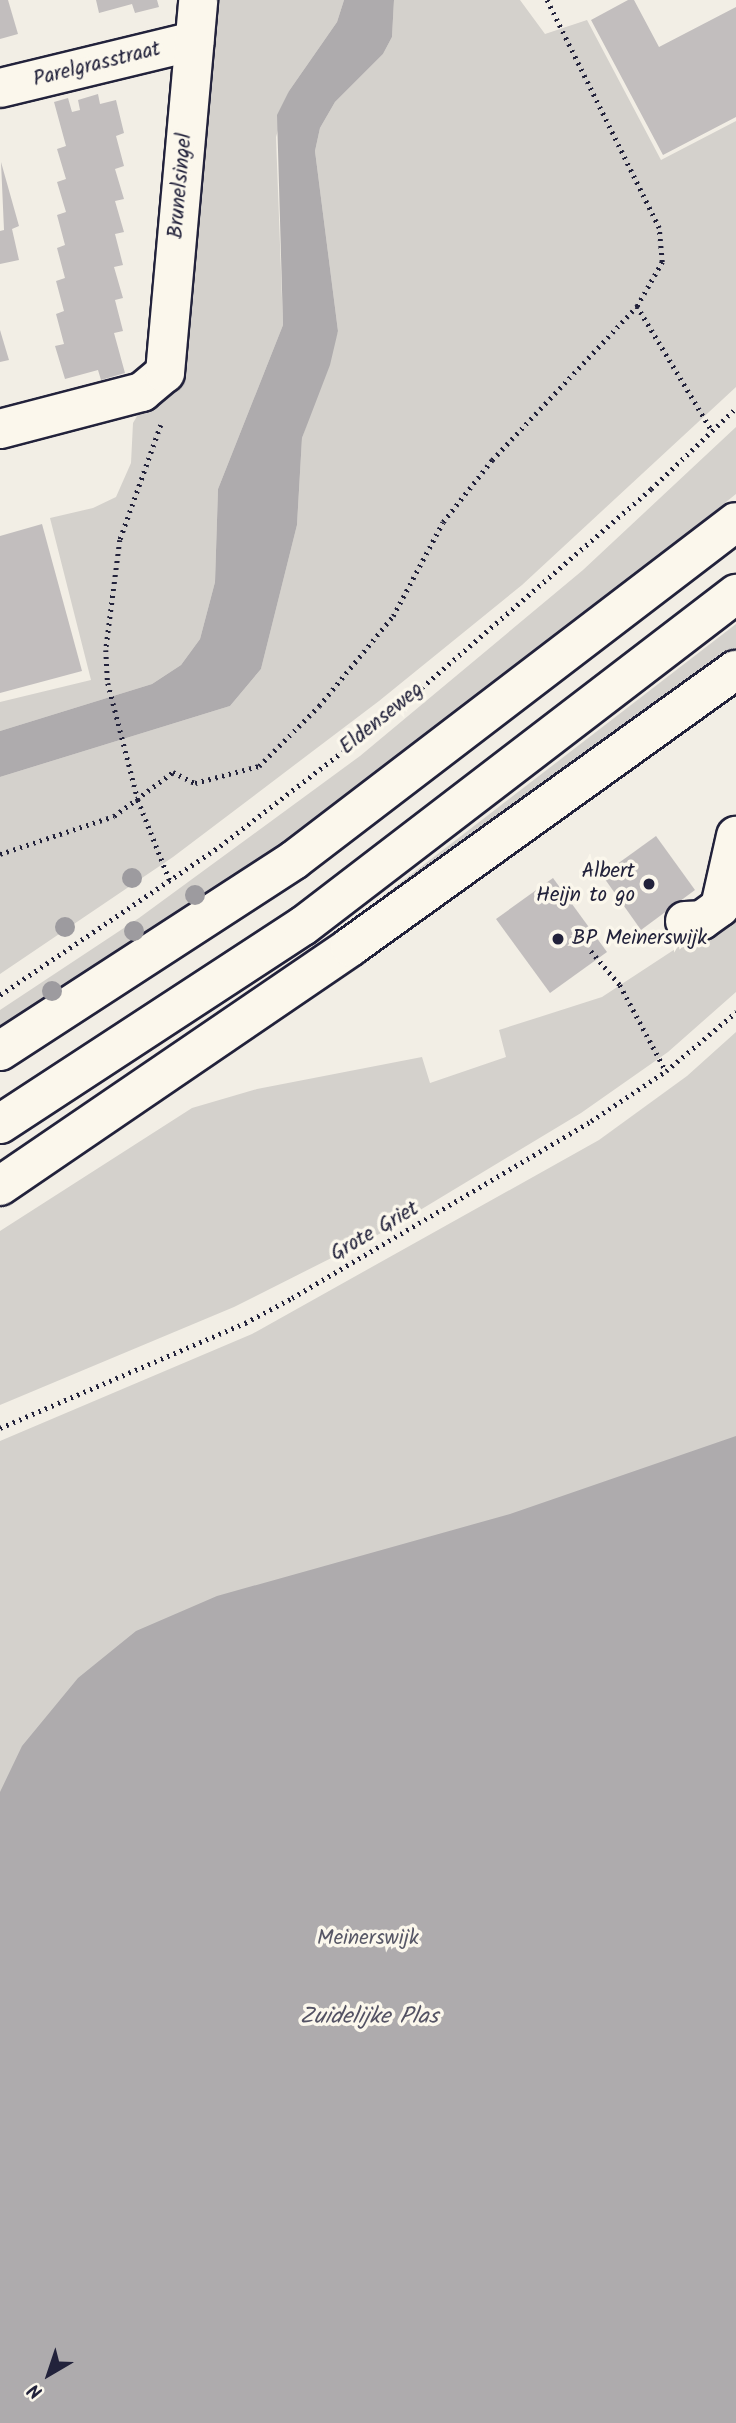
<!DOCTYPE html>
<html>
<head>
<meta charset="utf-8">
<style>
  body { margin:0 }
  #map { position:relative; width:736px; height:2423px; overflow:hidden; background:#f2eee5; font-family:Kalam,sans-serif }
  div>[style] { position:absolute }
  .green>* { inset:0; background:#d4d1cc }
  .water>* { inset:0; background:#aeabad }
  .building>* { inset:0; background:#c2bebe }
  .path>* { height:4.5px; margin-top:-2.25px; transform-origin:0; background:repeating-linear-gradient(90deg,#22223b 0 2px,transparent 0 7px) }
  .roads { filter:drop-shadow(2px 0 #22223b) drop-shadow(-2px 0 #22223b) drop-shadow(0 2px #22223b) drop-shadow(0 -2px #22223b) }
  .minor>* { height:38px; margin:-19px; padding:0 19px; transform-origin:19px; border-radius:19px; background:#fbf7ec }
  .major>* { height:38px; margin:-19px; padding:0 19px; transform-origin:19px; border-radius:19px; background:#fbf7ec }
  .trees>* { width:20px; height:20px; margin:-10px; border-radius:50%; background:#9d9b9f }
  .dots>* { width:19px; height:19px; translate:-50% -50%; box-sizing:border-box; border:4px solid #fbf7ec; border-radius:50% }
  span { translate:-50% -50%; white-space:nowrap; text-align:center; line-height:1.15; -webkit-text-stroke:7px #fbf7ec; paint-order:stroke }
  .street-label { font-size:21px; color:#22223b }
  .poi-label { font-size:21px; color:#22223b }
  .right { translate:-100% -50%; text-align:right }
  .left { translate:0 -50%; text-align:left }
  .park-label { font-size:21px; color:#575766 }
  .water-label { font-size:23px; color:#535263; font-style:italic }
  .north { position:absolute; left:14px; top:2339px; width:70px; height:70px; -webkit-text-stroke:5px #fbf7ec; paint-order:stroke; rotate:219deg; font-size:19px; font-weight:700; line-height:28px; text-align:center; color:#22223b }
  .north::after { content:''; display:block; margin:auto; width:24px; height:32px; background:#22223b; clip-path:polygon(50% 0,100% 100%,50% 72%,0 100%) }
</style>
</head>
<body>
<div id="map">
  <div class="green">
    <i style="clip-path:polygon(219px 0,344px 0,337px 22px,289px 91px,276px 137px,283px 325px,218px 489px,215px 582px,200px 639px,181px 665px,152px 684px,0 731px,0 702px,91px 680px,50px 518px,93px 508px,116px 497px,131px 463px,133px 423px,143px 406px,172px 393px,186px 368px)"></i>
    <i style="clip-path:polygon(394px 0,520px 0,545px 34px,587px 20px,661px 160px,736px 121px,736px 387px,522px 585px,379px 701px,173px 857px,0 974px,0 777px,230px 706px,261px 669px,297px 525px,302px 438px,338px 331px,315px 151px,320px 128px,335px 102px,383px 54px,392px 37px)"></i>
    <i style="clip-path:polygon(736px 427px,736px 494px,509px 675px,316px 819px,184px 914px,0 1035px,0 1010px,139px 918px,360px 756px,583px 570px)"></i>
    <i style="clip-path:polygon(736px 624px,736px 654px,388px 904px,382px 897px)"></i>
    <i style="clip-path:polygon(736px 885px,736px 992px,668px 1052px,581px 1113px,387px 1230px,234px 1307px,0 1405px,0 1231px,192px 1108px,257px 1089px,422px 1057px,430px 1083px,506px 1057px,499px 1030px,602px 997px,724px 917px)"></i>
    <i style="clip-path:polygon(736px 1032px,736px 2423px,0 2423px,0 1441px,252px 1334px,599px 1140px,687px 1076px)"></i>
  </div>
  <div class="water">
    <i style="clip-path:polygon(344px 0,394px 0,392px 37px,383px 54px,335px 102px,320px 128px,315px 151px,338px 331px,330px 365px,302px 438px,297px 525px,261px 669px,230px 706px,0 777px,0 731px,152px 684px,181px 665px,200px 639px,215px 582px,218px 489px,283px 325px,277px 115px,289px 91px,337px 22px)"></i>
    <i style="clip-path:polygon(736px 1436px,736px 2423px,0 2423px,0 1792px,22px 1746px,78px 1678px,136px 1631px,217px 1596px,510px 1514px)"></i>
  </div>
  <div class="building">
    <i style="clip-path:polygon(0 0,8px 0,18px 34px,0 39px)"></i>
    <i style="clip-path:polygon(96px 0,157px 0,159px 7px,135px 13px,132px 4px,99px 13px)"></i>
    <i style="clip-path:polygon(628px 0,634px 0,659px 47px,736px 7px,736px 117px,663px 155px,591px 20px)"></i>
    <i style="clip-path:polygon(98px 94px,100px 104px,116px 100px,124px 133px,116px 136px,124px 166px,115px 169px,124px 199px,115px 201px,124px 232px,115px 234px,123px 265px,114px 267px,123px 298px,115px 300px,123px 331px,114px 333px,125px 373px,101px 380px,98px 370px,65px 379px,55px 346px,64px 344px,56px 314px,64px 311px,56px 281px,65px 278px,57px 248px,65px 245px,57px 215px,66px 212px,57px 182px,66px 179px,57px 149px,66px 146px,54px 102px,68px 98px,72px 112px,80px 110px,78px 100px)"></i>
    <i style="clip-path:polygon(1px 162px,19px 226px,12px 229px,19px 260px,0 264px,0 231px,4px 230px)"></i>
    <i style="clip-path:polygon(0 330px,9px 360px,0 362px)"></i>
    <i style="clip-path:polygon(42px 524px,82px 671px,0 693px,0 536px)"></i>
    <i style="clip-path:polygon(656px 836px,695px 890px,641px 930px,602px 875px)"></i>
    <i style="clip-path:polygon(553px 878px,607px 952px,550px 993px,496px 919px)"></i>
  </div>
  <div class="path">
    <i style="left:637px;top:306px;width:146px;rotate:59deg"></i>
    <i style="left:161px;top:425px;width:122px;rotate:109.6deg"></i>
    <i style="left:120px;top:540px;width:111px;rotate:97.3deg"></i>
    <i style="left:106px;top:650px;width:33px;rotate:87deg"></i>
    <i style="left:108px;top:683px;width:121px;rotate:75.6deg"></i>
    <i style="left:138px;top:800px;width:87px;rotate:68.4deg"></i>
    <i style="left:0;top:854px;width:120px;rotate:-18.4deg"></i>
    <i style="left:114px;top:816px;width:74px;rotate:-36.7deg"></i>
    <i style="left:173px;top:772px;width:25px;rotate:27deg"></i>
    <i style="left:195px;top:783px;width:66px;rotate:-14.9deg"></i>
    <i style="left:259px;top:766px;width:85px;rotate:-45deg"></i>
    <i style="left:319px;top:706px;width:117px;rotate:-50.6deg"></i>
    <i style="left:393px;top:616px;width:106px;rotate:-62deg"></i>
    <i style="left:443px;top:522px;width:79px;rotate:-51.7deg"></i>
    <i style="left:492px;top:460px;width:212px;rotate:-46.7deg"></i>
    <i style="left:637px;top:306px;width:51px;rotate:-60.4deg"></i>
    <i style="left:662px;top:262px;width:34px;rotate:-95deg"></i>
    <i style="left:659px;top:228px;width:254px;rotate:-116.2deg"></i>
    <i style="left:591px;top:951px;width:45px;rotate:49.5deg"></i>
    <i style="left:620px;top:985px;width:98px;rotate:61.9deg"></i>
    <i style="left:0;top:995px;width:266px;rotate:-34.1deg"></i>
    <i style="left:220px;top:846px;width:215px;rotate:-37.6deg"></i>
    <i style="left:390px;top:715px;width:345px;rotate:-40.9deg"></i>
    <i style="left:651px;top:489px;width:117px;rotate:-43.6deg"></i>
    <i style="left:0;top:1428px;width:267px;rotate:-23.2deg"></i>
    <i style="left:245px;top:1323px;width:53px;rotate:-28deg"></i>
    <i style="left:292px;top:1298px;width:347px;rotate:-30.6deg"></i>
    <i style="left:591px;top:1121px;width:90px;rotate:-33.7deg"></i>
    <i style="left:666px;top:1071px;width:92px;rotate:-40.1deg"></i>
  </div>
  <div class="roads">
    <div class="minor">
      <i style="left:0;top:88px;width:200px;rotate:-13.6deg"></i>
      <i style="left:0;top:429px;width:147px;rotate:-14.6deg"></i>
      <i style="left:142px;top:392px;width:30px;rotate:-40deg"></i>
      <i style="left:165px;top:373px;width:374px;rotate:-84.9deg"></i>
      <i style="left:685px;top:921px;width:17px;rotate:-3deg"></i>
      <i style="left:702px;top:920px;width:22px;rotate:-36deg"></i>
      <i style="left:720px;top:907px;width:73px;rotate:-77.3deg"></i>
      <i style="left:0;top:1051px;width:351px;rotate:-33deg"></i>
      <i style="left:294px;top:860px;width:556px;rotate:-37.41deg"></i>
    </div>
    <div class="major">
      <i style="left:0;top:1124px;width:362px;rotate:-33.2deg"></i>
      <i style="left:303px;top:926px;width:546px;rotate:-37.48deg"></i>
      <i style="left:0;top:1186px;width:424px;rotate:-34.3deg"></i>
      <i style="left:350px;top:947px;width:475px;rotate:-35.7deg"></i>
    </div>
  </div>
  <div class="trees">
    <i style="left:132px;top:878px"></i>
    <i style="left:195px;top:895px"></i>
    <i style="left:65px;top:927px"></i>
    <i style="left:134px;top:931px"></i>
    <i style="left:52px;top:991px"></i>
  </div>
  <div class="dots">
    <i style="left:649px;top:884px;background:#22223b"></i>
    <i style="left:558px;top:939px;background:#22223b"></i>
  </div>
  <div class="street-label">
    <span style="left:97px;top:65px;rotate:-14deg">Parelgrasstraat</span>
    <span style="left:181px;top:186px;rotate:-85deg">Brunelsingel</span>
    <span style="left:382px;top:719px;rotate:-39deg">Eldenseweg</span>
    <span style="left:375px;top:1232px;rotate:-30deg">Grote Griet</span>
  </div>
  <div class="poi-label">
    <span class="right" style="left:635px;top:884px">Albert<br>Heijn to go</span>
    <span class="left" style="left:572px;top:939px">BP Meinerswijk</span>
  </div>
  <div class="park-label">
    <span style="left:368px;top:1939px">Meinerswijk</span>
  </div>
  <div class="water-label">
    <span style="left:369px;top:2017px">Zuidelijke Plas</span>
  </div>
  <div class="north">N</div>
</div>
</body>
</html>
